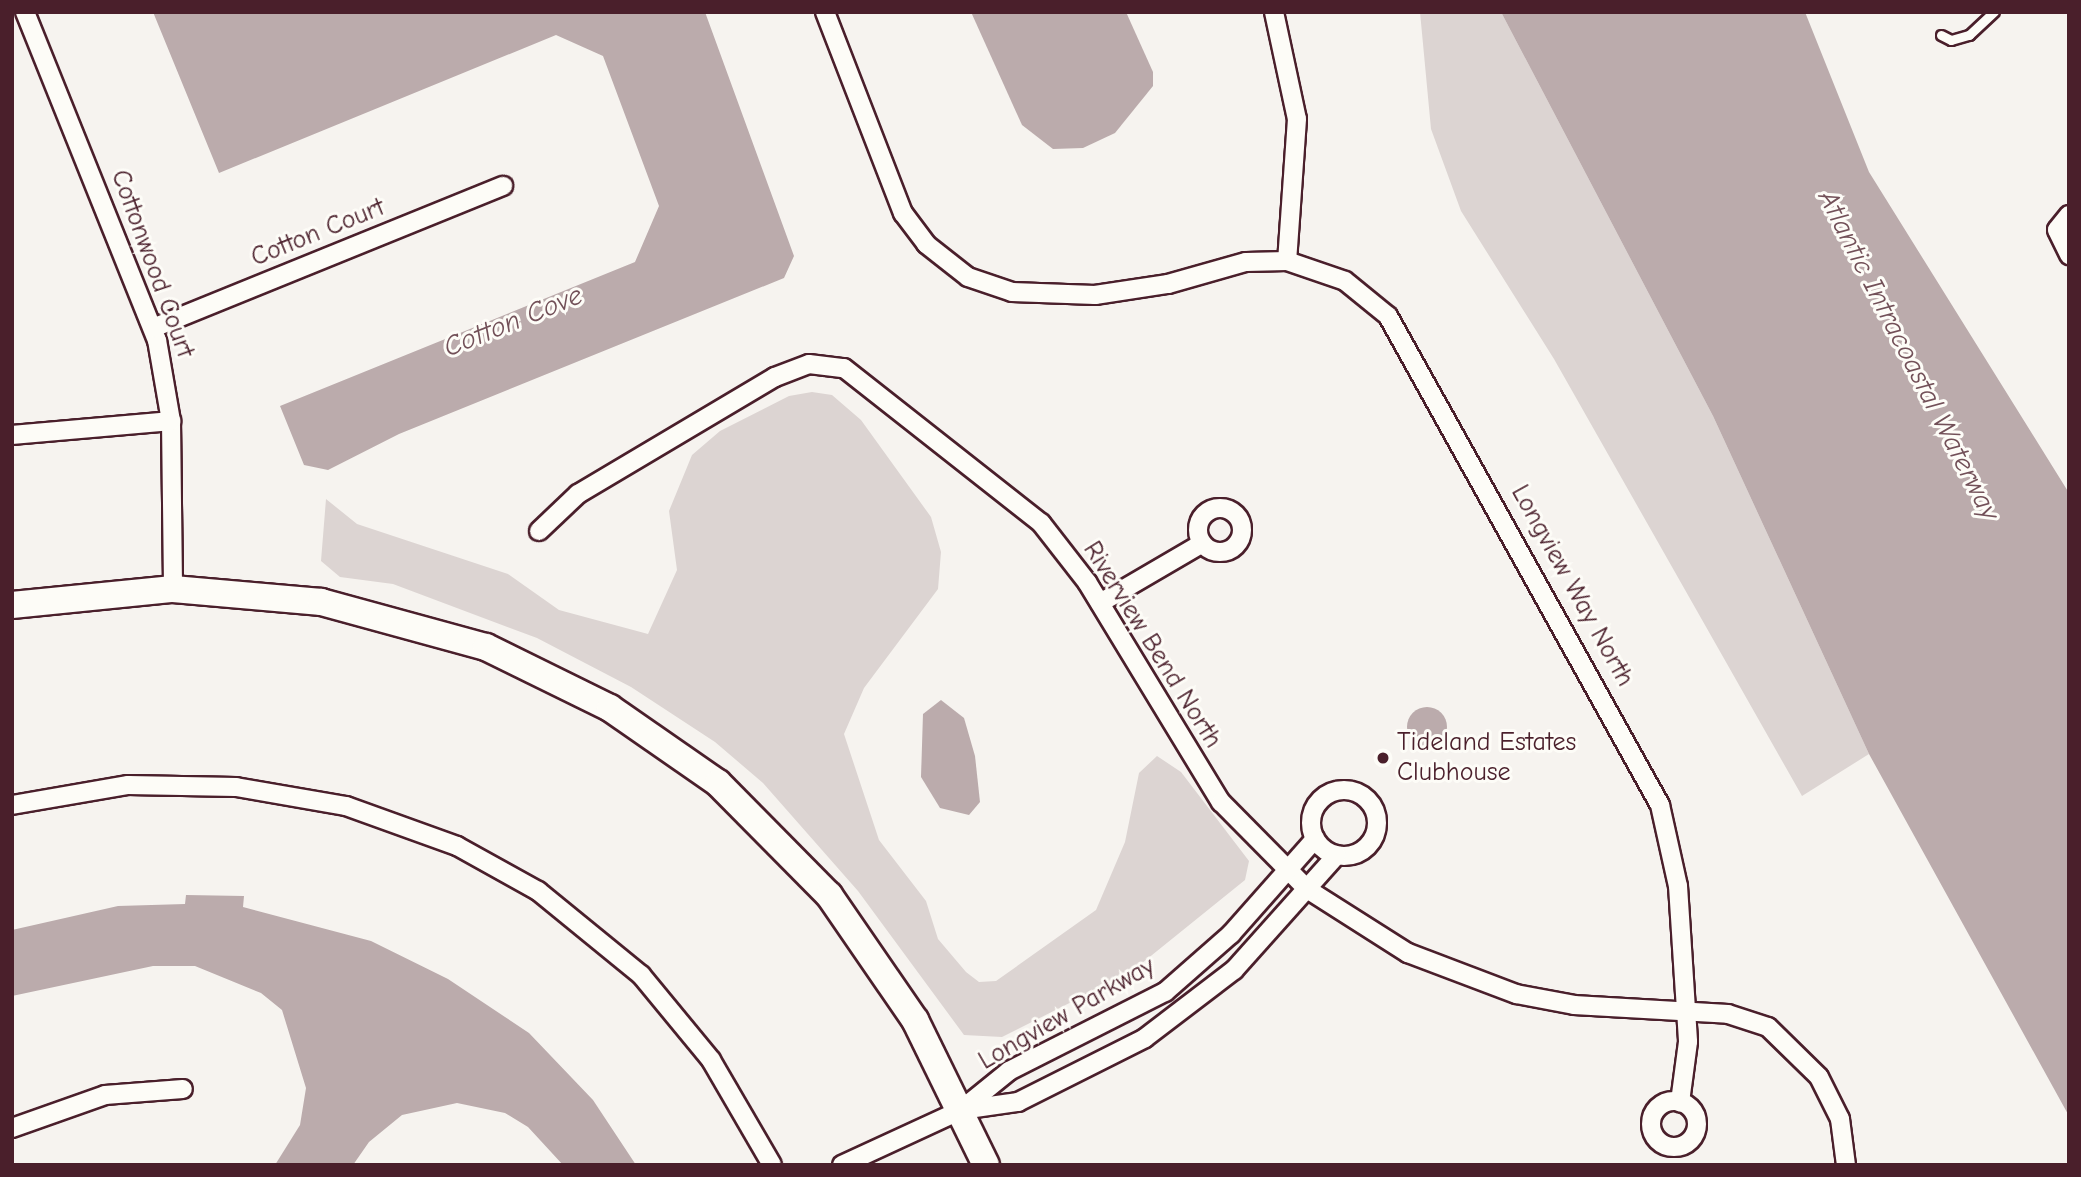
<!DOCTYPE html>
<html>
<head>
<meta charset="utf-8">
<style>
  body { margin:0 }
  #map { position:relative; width:2081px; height:1177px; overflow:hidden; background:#f6f3ef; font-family:"Comic Neue",sans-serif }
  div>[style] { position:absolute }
  .green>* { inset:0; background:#dcd4d2 }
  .water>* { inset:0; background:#bbabac }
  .round { border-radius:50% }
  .roads { filter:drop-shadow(2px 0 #4a1f2b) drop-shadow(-2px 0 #4a1f2b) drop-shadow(0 2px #4a1f2b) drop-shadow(0 -2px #4a1f2b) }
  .lane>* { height:9px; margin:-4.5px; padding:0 4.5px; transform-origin:4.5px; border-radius:4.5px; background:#fdfcf7 }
  .street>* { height:18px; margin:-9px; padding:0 9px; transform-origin:9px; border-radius:9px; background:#fdfcf7 }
  .street>.ring { margin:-9px; padding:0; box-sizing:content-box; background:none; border:18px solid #fdfcf7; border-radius:50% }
  .secondary>* { height:26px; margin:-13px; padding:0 13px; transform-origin:13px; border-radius:13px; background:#fdfcf7 }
  .dots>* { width:19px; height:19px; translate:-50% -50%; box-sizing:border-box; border:4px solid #fdfcf7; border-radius:50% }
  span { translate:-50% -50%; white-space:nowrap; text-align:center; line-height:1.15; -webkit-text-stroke:6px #fdfcf7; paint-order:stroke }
  .street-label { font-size:26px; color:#4a1f2b }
  .poi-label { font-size:26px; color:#4a1f2b }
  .left { translate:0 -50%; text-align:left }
  .water-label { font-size:28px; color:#725058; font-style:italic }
  .frame { position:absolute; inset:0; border:14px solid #4a1f2b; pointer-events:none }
</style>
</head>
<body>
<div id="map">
  <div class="green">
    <i style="clip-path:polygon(1420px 12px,1501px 12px,1713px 416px,1869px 754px,1802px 796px,1554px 359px,1461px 211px,1431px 129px)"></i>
    <i style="clip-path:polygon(812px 392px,832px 395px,861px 420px,931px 517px,941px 552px,938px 589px,864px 688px,844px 734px,879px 840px,926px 901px,938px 939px,966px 972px,979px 982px,996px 981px,1096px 910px,1125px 842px,1139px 773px,1157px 756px,1181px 772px,1249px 861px,1245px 880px,1131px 972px,1002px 1037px,964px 1035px,858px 891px,763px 783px,715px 742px,631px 687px,537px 638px,393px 584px,340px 577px,321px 561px,326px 499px,357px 524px,508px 574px,559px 610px,648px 634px,677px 570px,669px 511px,692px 455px,720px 431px,789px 396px)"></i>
  </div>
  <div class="water">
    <i style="clip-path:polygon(153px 12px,705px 12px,794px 256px,784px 278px,399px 434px,328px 470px,304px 465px,280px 406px,635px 262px,659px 206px,603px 56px,556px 35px,219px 173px)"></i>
    <i style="clip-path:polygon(971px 12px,1126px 12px,1153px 72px,1153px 86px,1115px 133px,1083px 148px,1053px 149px,1022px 125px)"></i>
    <i style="clip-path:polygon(1501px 12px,1805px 12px,1869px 172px,2069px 493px,2069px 1116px,1869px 754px,1713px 416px)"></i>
    <i style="clip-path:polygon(941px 700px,964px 718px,975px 756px,980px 802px,969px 815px,940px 808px,921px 777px,923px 714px)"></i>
    <i class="round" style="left:1407px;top:707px;width:40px;height:40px"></i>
    <i style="clip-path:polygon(186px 895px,244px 896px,243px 907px,371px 941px,448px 979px,529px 1033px,593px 1100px,636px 1165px,563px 1165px,528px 1127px,505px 1113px,457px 1103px,402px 1115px,369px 1142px,353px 1165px,275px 1165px,300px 1125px,306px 1088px,282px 1010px,261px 993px,195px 966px,153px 966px,12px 996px,12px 930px,118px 906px,185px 904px)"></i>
  </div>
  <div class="roads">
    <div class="lane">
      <i style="left:1941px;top:35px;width:11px;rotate:27deg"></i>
      <i style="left:1951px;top:40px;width:19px;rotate:-16deg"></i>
      <i style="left:1969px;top:35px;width:34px;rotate:-43deg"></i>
    </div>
    <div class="street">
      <i style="left:25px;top:12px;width:354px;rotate:68.1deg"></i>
      <i style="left:157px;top:340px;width:82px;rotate:80.2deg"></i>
      <i style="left:171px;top:421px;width:168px;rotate:89.3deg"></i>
      <i style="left:825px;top:12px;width:216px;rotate:68.8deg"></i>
      <i style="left:903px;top:213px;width:39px;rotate:53deg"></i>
      <i style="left:926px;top:244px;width:53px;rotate:38.2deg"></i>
      <i style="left:968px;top:277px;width:46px;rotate:18.8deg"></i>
      <i style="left:1012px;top:292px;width:83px;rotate:2.1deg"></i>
      <i style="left:1095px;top:295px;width:74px;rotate:-8.6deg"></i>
      <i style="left:1168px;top:284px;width:81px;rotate:-15.8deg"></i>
      <i style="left:1246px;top:262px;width:41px;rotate:-1.4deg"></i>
      <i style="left:1287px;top:261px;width:61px;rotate:19deg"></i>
      <i style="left:1345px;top:281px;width:55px;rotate:39.1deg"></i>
      <i style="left:1388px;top:316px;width:560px;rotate:60.92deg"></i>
      <i style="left:1660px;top:805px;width:83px;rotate:77.5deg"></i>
      <i style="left:1678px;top:886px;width:156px;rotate:86.3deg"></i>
      <i style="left:1688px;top:1042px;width:61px;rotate:97.6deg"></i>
      <i style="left:1274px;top:12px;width:109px;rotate:77.9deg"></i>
      <i style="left:1297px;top:119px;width:142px;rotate:94deg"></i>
      <i style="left:2069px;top:215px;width:19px;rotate:129deg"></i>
      <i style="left:2057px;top:230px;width:28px;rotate:64deg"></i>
      <i style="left:153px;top:328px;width:378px;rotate:-22.1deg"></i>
      <i style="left:12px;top:435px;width:160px;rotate:-5deg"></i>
      <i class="ring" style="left:1198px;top:508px;width:26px;height:26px"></i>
      <i style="left:539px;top:531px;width:54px;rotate:-43.5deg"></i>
      <i style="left:578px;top:494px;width:229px;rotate:-30.7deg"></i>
      <i style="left:775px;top:377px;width:36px;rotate:-21deg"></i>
      <i style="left:809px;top:364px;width:35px;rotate:7deg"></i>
      <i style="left:844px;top:368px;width:251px;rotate:38.2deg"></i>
      <i style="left:1041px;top:523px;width:75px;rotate:52.1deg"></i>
      <i style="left:1087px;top:582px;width:258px;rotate:58.7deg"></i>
      <i style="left:1221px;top:802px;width:122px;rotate:45.3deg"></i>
      <i style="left:1307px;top:889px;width:120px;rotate:32.4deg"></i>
      <i style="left:1408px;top:953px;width:116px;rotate:20.8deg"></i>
      <i style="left:1516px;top:994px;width:59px;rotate:10.7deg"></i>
      <i style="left:1574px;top:1005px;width:154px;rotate:3.3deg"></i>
      <i style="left:1728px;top:1014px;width:42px;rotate:18deg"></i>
      <i style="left:1768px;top:1027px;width:71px;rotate:44.4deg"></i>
      <i style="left:1819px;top:1077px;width:47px;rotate:63.4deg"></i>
      <i style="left:1840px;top:1119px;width:46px;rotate:82.6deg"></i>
      <i style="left:1100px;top:603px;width:117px;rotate:-30.3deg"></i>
      <i class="ring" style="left:1311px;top:790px;width:48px;height:48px"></i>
      <i style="left:12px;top:805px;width:118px;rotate:-9.8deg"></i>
      <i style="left:128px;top:785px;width:108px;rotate:1.1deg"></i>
      <i style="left:236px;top:787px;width:112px;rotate:9.8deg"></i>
      <i style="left:346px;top:806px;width:118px;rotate:19.8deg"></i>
      <i style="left:457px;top:846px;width:93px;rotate:29.1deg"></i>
      <i style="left:538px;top:891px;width:133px;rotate:39.2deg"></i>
      <i style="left:641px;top:975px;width:110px;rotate:50.5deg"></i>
      <i style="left:711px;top:1060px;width:121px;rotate:59.8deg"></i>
      <i class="ring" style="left:1651px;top:1101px;width:28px;height:28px"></i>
      <i style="left:961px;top:1110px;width:58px;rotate:-8deg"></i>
      <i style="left:1018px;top:1102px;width:142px;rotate:-26.7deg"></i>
      <i style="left:1145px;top:1038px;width:112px;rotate:-37.4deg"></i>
      <i style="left:1234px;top:970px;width:154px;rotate:-48.2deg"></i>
      <i style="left:12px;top:1128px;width:99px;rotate:-19.5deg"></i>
      <i style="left:105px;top:1095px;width:78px;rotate:-4.4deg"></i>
      <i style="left:842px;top:1165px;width:131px;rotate:-24.8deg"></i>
      <i style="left:961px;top:1110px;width:62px;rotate:-39.1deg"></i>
      <i style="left:1009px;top:1071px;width:175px;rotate:-26.9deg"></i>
      <i style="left:1165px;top:992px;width:88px;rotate:-41.3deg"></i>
      <i style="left:1231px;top:934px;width:127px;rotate:-48.5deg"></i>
    </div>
    <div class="secondary">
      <i style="left:12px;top:605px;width:162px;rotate:-5.7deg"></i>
      <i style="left:173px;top:589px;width:149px;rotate:5deg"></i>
      <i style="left:321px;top:602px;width:171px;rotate:15.3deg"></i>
      <i style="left:486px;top:647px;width:138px;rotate:26.2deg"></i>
      <i style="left:610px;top:708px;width:131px;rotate:34.8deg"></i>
      <i style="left:718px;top:783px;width:158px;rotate:45.3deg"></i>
      <i style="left:829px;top:895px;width:152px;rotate:55.5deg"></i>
      <i style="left:915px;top:1020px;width:161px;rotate:63.9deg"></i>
    </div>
  </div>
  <div class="dots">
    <i style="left:1383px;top:758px;background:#4a1f2b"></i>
  </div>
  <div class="street-label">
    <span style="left:318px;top:233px;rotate:-22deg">Cotton Court</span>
    <span style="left:152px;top:264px;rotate:70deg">Cottonwood Court</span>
    <span style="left:1572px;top:586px;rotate:61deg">Longview Way North</span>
    <span style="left:1152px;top:645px;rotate:58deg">Riverview Bend North</span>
    <span style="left:1067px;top:1014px;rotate:-30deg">Longview Parkway</span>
  </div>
  <div class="poi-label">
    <span class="left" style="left:1397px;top:758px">Tideland Estates<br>Clubhouse</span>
  </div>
  <div class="water-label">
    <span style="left:513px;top:321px;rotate:-22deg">Cotton Cove</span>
    <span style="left:1909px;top:355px;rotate:63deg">Atlantic Intracoastal Waterway</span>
  </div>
  <div class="frame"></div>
</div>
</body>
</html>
